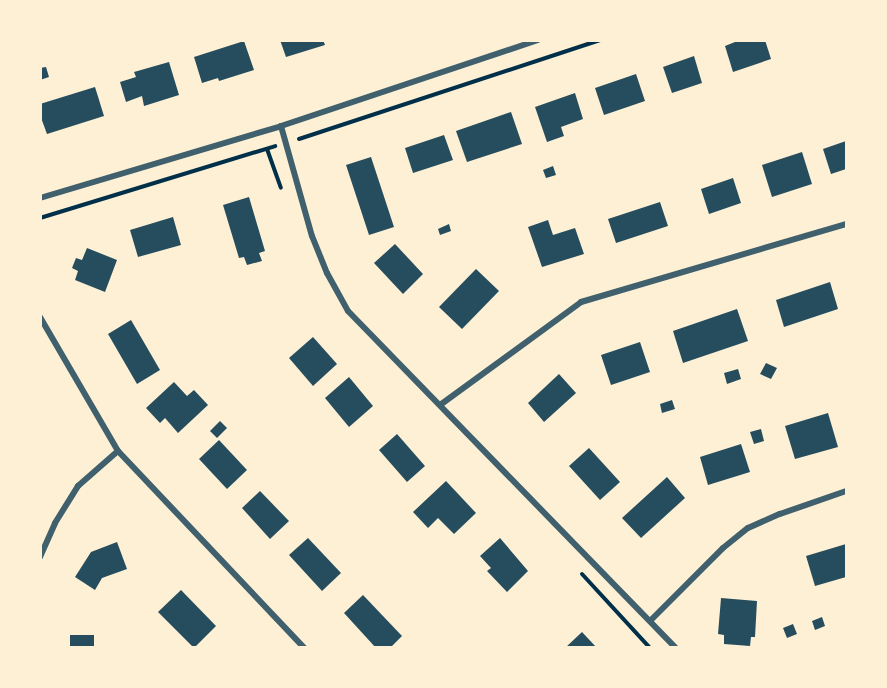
<!DOCTYPE html>
<html>
<head>
<meta charset="utf-8">
<style>
  body { margin:0 }
  #map { position:relative; width:887px; height:688px; overflow:hidden; background:#fdf0d5; font-family:Raleway,sans-serif }
  div>[style] { position:absolute }
  .building>* { inset:0; background:#264d5e }
  .path>* { height:4px; margin:-2px; padding:0 2px; transform-origin:2px; border-radius:2px; background:#003049 }
  .minor>* { height:6px; margin:-3px; padding:0 3px; transform-origin:3px; border-radius:3px; background:#3f606c }
  span { translate:-50% -50%; white-space:nowrap; text-align:center; line-height:1.15; -webkit-text-stroke:5px #fdf0d5; paint-order:stroke }
  .frame { position:absolute; inset:0; border:42px solid #fdf0d5; pointer-events:none }
</style>
</head>
<body>
<div id="map">
  <div class="building">
    <i style="clip-path:polygon(280px 40px,323px 40px,325px 45px,286px 57px)"></i>
    <i style="clip-path:polygon(740px 40px,765px 40px,771px 59px,733px 72px,725px 46px)"></i>
    <i style="clip-path:polygon(244px 41px,254px 70px,219px 81px,218px 78px,202px 83px,194px 57px)"></i>
    <i style="clip-path:polygon(694px 56px,702px 83px,672px 93px,663px 67px)"></i>
    <i style="clip-path:polygon(169px 62px,179px 95px,144px 106px,142px 96px,126px 102px,120px 82px,136px 77px,134px 72px)"></i>
    <i style="clip-path:polygon(46px 67px,49px 77px,40px 80px,40px 68px)"></i>
    <i style="clip-path:polygon(636px 74px,645px 101px,604px 115px,595px 88px)"></i>
    <i style="clip-path:polygon(95px 87px,104px 116px,47px 134px,40px 115px,40px 104px)"></i>
    <i style="clip-path:polygon(575px 93px,583px 119px,561px 127px,564px 136px,547px 142px,535px 107px)"></i>
    <i style="clip-path:polygon(511px 112px,522px 144px,467px 162px,456px 131px)"></i>
    <i style="clip-path:polygon(444px 135px,453px 160px,413px 173px,405px 148px)"></i>
    <i style="clip-path:polygon(846px 141px,846px 169px,831px 174px,823px 149px)"></i>
    <i style="clip-path:polygon(802px 152px,812px 184px,772px 197px,762px 165px)"></i>
    <i style="clip-path:polygon(371px 157px,394px 227px,369px 235px,346px 165px)"></i>
    <i style="clip-path:polygon(553px 166px,556px 175px,546px 178px,543px 170px)"></i>
    <i style="clip-path:polygon(733px 178px,741px 203px,709px 214px,701px 189px)"></i>
    <i style="clip-path:polygon(249px 197px,265px 251px,259px 253px,262px 261px,247px 265px,244px 257px,239px 258px,223px 205px)"></i>
    <i style="clip-path:polygon(660px 202px,668px 226px,616px 243px,608px 219px)"></i>
    <i style="clip-path:polygon(173px 217px,181px 245px,138px 257px,130px 230px)"></i>
    <i style="clip-path:polygon(548px 220px,553px 235px,575px 228px,584px 254px,542px 267px,528px 227px)"></i>
    <i style="clip-path:polygon(449px 224px,451px 231px,440px 235px,438px 229px)"></i>
    <i style="clip-path:polygon(395px 244px,423px 274px,403px 294px,374px 263px)"></i>
    <i style="clip-path:polygon(87px 248px,117px 260px,105px 292px,75px 280px,78px 271px,72px 268px,76px 258px,82px 260px)"></i>
    <i style="clip-path:polygon(476px 269px,499px 291px,462px 329px,439px 307px)"></i>
    <i style="clip-path:polygon(830px 282px,838px 309px,784px 327px,776px 300px)"></i>
    <i style="clip-path:polygon(737px 309px,748px 341px,683px 363px,673px 331px)"></i>
    <i style="clip-path:polygon(131px 320px,160px 370px,137px 384px,108px 334px)"></i>
    <i style="clip-path:polygon(313px 337px,337px 364px,313px 386px,289px 358px)"></i>
    <i style="clip-path:polygon(640px 342px,650px 372px,611px 385px,601px 355px)"></i>
    <i style="clip-path:polygon(766px 363px,777px 368px,771px 379px,760px 374px)"></i>
    <i style="clip-path:polygon(738px 369px,741px 379px,727px 384px,724px 373px)"></i>
    <i style="clip-path:polygon(559px 374px,576px 393px,544px 422px,528px 403px)"></i>
    <i style="clip-path:polygon(349px 377px,373px 406px,349px 427px,325px 398px)"></i>
    <i style="clip-path:polygon(174px 382px,187px 396px,194px 390px,208px 405px,178px 433px,165px 418px,160px 423px,146px 408px)"></i>
    <i style="clip-path:polygon(672px 400px,675px 409px,662px 413px,660px 404px)"></i>
    <i style="clip-path:polygon(828px 413px,838px 447px,795px 459px,785px 426px)"></i>
    <i style="clip-path:polygon(220px 421px,227px 428px,217px 438px,210px 431px)"></i>
    <i style="clip-path:polygon(761px 429px,764px 441px,754px 444px,750px 432px)"></i>
    <i style="clip-path:polygon(397px 434px,425px 466px,407px 482px,379px 450px)"></i>
    <i style="clip-path:polygon(219px 440px,247px 470px,227px 489px,199px 459px)"></i>
    <i style="clip-path:polygon(741px 444px,750px 472px,708px 485px,700px 457px)"></i>
    <i style="clip-path:polygon(589px 448px,620px 482px,600px 500px,569px 466px)"></i>
    <i style="clip-path:polygon(667px 477px,685px 498px,641px 538px,622px 518px)"></i>
    <i style="clip-path:polygon(446px 481px,476px 513px,454px 534px,438px 518px,428px 528px,413px 512px)"></i>
    <i style="clip-path:polygon(260px 491px,289px 521px,270px 539px,242px 508px)"></i>
    <i style="clip-path:polygon(308px 538px,341px 573px,322px 591px,289px 555px)"></i>
    <i style="clip-path:polygon(500px 538px,528px 571px,507px 592px,487px 571px,491px 568px,480px 556px)"></i>
    <i style="clip-path:polygon(117px 542px,127px 569px,102px 578px,95px 590px,75px 577px,91px 552px)"></i>
    <i style="clip-path:polygon(846px 544px,846px 577px,815px 586px,806px 556px)"></i>
    <i style="clip-path:polygon(181px 590px,216px 626px,194px 648px,158px 612px)"></i>
    <i style="clip-path:polygon(363px 595px,402px 636px,390px 648px,376px 648px,344px 613px)"></i>
    <i style="clip-path:polygon(721px 598px,757px 601px,755px 637px,751px 637px,750px 646px,724px 644px,724px 635px,718px 634px)"></i>
    <i style="clip-path:polygon(822px 617px,825px 626px,815px 630px,812px 621px)"></i>
    <i style="clip-path:polygon(793px 624px,797px 634px,787px 638px,783px 628px)"></i>
    <i style="clip-path:polygon(582px 632px,597px 648px,565px 648px)"></i>
    <i style="clip-path:polygon(70px 635px,94px 635px,94px 648px,70px 648px)"></i>
  </div>
  <div class="path">
    <i style="left:299px;top:139px;width:317px;rotate:-18.2deg"></i>
    <i style="left:267px;top:149px;width:41px;rotate:70.3deg"></i>
    <i style="left:40px;top:218px;width:246px;rotate:-17deg"></i>
    <i style="left:582px;top:574px;width:100px;rotate:47.4deg"></i>
  </div>
  <div class="minor">
    <i style="left:281px;top:126px;width:114px;rotate:74.3deg"></i>
    <i style="left:312px;top:236px;width:40px;rotate:68deg"></i>
    <i style="left:327px;top:273px;width:43px;rotate:61.1deg"></i>
    <i style="left:348px;top:311px;width:470px;rotate:45.8deg"></i>
    <i style="left:40px;top:198px;width:252px;rotate:-16.6deg"></i>
    <i style="left:281px;top:126px;width:271px;rotate:-18.5deg"></i>
    <i style="left:40px;top:317px;width:155px;rotate:59.8deg"></i>
    <i style="left:118px;top:451px;width:271px;rotate:46.6deg"></i>
    <i style="left:440px;top:405px;width:175px;rotate:-36.1deg"></i>
    <i style="left:581px;top:302px;width:276px;rotate:-16.4deg"></i>
    <i style="left:40px;top:557px;width:37px;rotate:-66deg"></i>
    <i style="left:55px;top:523px;width:44px;rotate:-58.1deg"></i>
    <i style="left:78px;top:486px;width:53px;rotate:-41.2deg"></i>
    <i style="left:650px;top:621px;width:103px;rotate:-45deg"></i>
    <i style="left:723px;top:548px;width:32px;rotate:-39deg"></i>
    <i style="left:748px;top:528px;width:35px;rotate:-24deg"></i>
    <i style="left:780px;top:514px;width:70px;rotate:-19.2deg"></i>
  </div>
  <div class="frame"></div>
</div>
</body>
</html>
